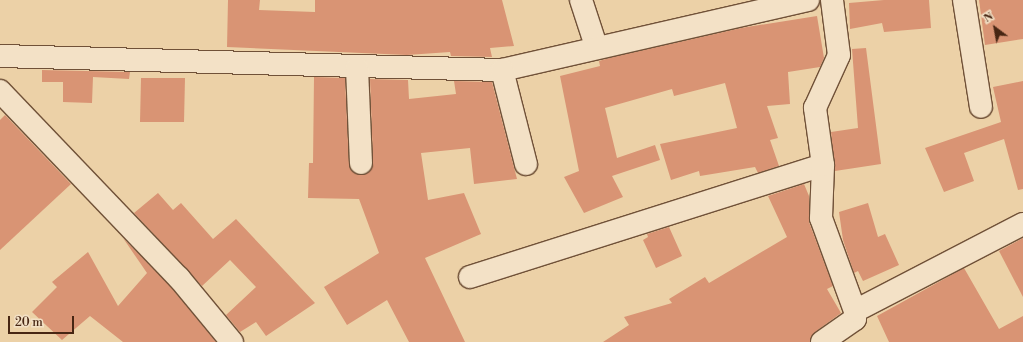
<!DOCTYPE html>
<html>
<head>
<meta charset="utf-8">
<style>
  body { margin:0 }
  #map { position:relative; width:1023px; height:342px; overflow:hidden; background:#ecd1a7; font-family:"Libre Bodoni",serif }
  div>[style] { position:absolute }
  .building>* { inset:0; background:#d99474 }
  .roads { filter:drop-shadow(1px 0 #705138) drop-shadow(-1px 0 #705138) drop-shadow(0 1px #705138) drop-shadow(0 -1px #705138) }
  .street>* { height:22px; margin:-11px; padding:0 11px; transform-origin:11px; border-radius:11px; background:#f3e1c6 }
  span { translate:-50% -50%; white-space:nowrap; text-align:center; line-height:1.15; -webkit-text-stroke:4px #f3e1c6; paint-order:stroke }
  .north { position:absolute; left:975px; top:8px; width:40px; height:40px; -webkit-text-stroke:3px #f3e1c6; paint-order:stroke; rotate:328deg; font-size:11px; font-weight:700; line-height:16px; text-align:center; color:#472613 }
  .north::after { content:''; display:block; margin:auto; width:14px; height:18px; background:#472613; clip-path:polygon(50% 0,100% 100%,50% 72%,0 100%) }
  .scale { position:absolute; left:8px; top:316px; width:66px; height:18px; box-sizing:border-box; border:2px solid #472613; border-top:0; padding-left:5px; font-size:12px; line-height:14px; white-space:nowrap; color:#472613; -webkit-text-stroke:3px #f3e1c6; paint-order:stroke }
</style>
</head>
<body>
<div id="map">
  <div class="building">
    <i style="clip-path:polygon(228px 0,260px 0,259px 10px,315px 12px,315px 0,502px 0,514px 46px,490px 48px,492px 57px,451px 56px,450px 52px,407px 55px,227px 47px)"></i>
    <i style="clip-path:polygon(884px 0,929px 0,931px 28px,884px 32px,882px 23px,850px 29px,849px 3px)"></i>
    <i style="clip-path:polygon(979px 0,1023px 0,1023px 39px,985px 45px)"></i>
    <i style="clip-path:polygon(817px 16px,824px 58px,820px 67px,788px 72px,790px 104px,767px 106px,778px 138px,770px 140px,779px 166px,758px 173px,755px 167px,700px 176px,699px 171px,671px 180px,660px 144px,737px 128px,725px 83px,674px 96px,672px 89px,605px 108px,617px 158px,655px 145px,660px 160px,612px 176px,623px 197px,584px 213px,564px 177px,579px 171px,560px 76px,600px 66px,599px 61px,609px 58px,741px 28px)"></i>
    <i style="clip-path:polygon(866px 48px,881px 164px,835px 171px,831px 132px,858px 128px,852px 49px)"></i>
    <i style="clip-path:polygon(42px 70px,130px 72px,129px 79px,93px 77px,92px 103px,63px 102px,63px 82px,42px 82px)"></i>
    <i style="clip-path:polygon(314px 77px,345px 78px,349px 164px,351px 170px,361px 175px,368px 173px,373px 162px,370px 79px,408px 80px,409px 99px,456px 94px,454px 81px,492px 82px,517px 179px,474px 184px,470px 148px,421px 153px,428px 200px,464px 193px,481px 234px,425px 258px,465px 342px,409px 342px,387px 300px,347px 325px,324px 287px,379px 253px,359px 199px,308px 198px,309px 163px,313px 163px)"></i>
    <i style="clip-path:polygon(141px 78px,185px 78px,184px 122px,140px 122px)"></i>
    <i style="clip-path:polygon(1023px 81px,1023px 189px,1018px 190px,1004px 139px,964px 153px,974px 181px,944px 192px,925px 148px,1001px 122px,993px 87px)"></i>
    <i style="clip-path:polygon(5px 115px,71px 184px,0 250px,0 120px)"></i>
    <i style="clip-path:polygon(804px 184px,809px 196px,809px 222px,833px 286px,827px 289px,841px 313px,815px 332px,810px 342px,603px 342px,629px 325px,624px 317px,672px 303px,669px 299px,705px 277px,709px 283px,787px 237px,768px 196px)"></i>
    <i style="clip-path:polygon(158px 193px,173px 210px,181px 203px,213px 239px,236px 219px,315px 303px,266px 336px,256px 322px,240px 332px,226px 315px,256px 287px,230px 260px,202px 286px,134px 213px)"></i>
    <i style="clip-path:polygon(868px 203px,878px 237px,885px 234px,899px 265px,863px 281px,858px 271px,854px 273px,843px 240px,839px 212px)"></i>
    <i style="clip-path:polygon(669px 227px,682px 256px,656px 268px,643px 240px,648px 237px,647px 234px)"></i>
    <i style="clip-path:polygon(123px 238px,170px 286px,216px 342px,123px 342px,90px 316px,62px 340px,32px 312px,57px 287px,52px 282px,88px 252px,118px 306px,147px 273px)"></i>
    <i style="clip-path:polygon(1023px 238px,1023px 297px,999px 251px)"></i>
    <i style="clip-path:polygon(964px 268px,999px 329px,1023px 316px,1023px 342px,889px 342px,877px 316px)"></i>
  </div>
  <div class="roads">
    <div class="street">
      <i style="left:581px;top:0;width:48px;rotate:71.9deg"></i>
      <i style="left:964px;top:0;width:108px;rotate:81deg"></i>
      <i style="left:0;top:56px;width:502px;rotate:1.6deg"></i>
      <i style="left:502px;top:70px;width:314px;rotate:-12.9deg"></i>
      <i style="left:357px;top:68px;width:95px;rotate:87.6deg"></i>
      <i style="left:502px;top:70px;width:97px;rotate:75.7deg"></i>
      <i style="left:0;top:91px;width:259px;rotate:46.3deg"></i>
      <i style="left:179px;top:278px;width:83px;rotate:50.4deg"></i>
      <i style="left:470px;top:277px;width:370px;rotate:-17.6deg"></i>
      <i style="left:855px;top:311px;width:189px;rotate:-27.4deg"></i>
      <i style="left:822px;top:342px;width:40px;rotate:-34.9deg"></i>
      <i style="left:855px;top:319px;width:8px;rotate:-90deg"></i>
      <i style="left:855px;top:311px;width:99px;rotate:-110.1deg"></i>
      <i style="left:821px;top:218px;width:53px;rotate:-87.8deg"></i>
      <i style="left:823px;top:165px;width:58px;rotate:-98deg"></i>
      <i style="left:815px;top:108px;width:58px;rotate:-65.6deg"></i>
      <i style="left:839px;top:55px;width:55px;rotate:-97.3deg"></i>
    </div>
  </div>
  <div class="north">N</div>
  <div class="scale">20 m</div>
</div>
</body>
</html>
